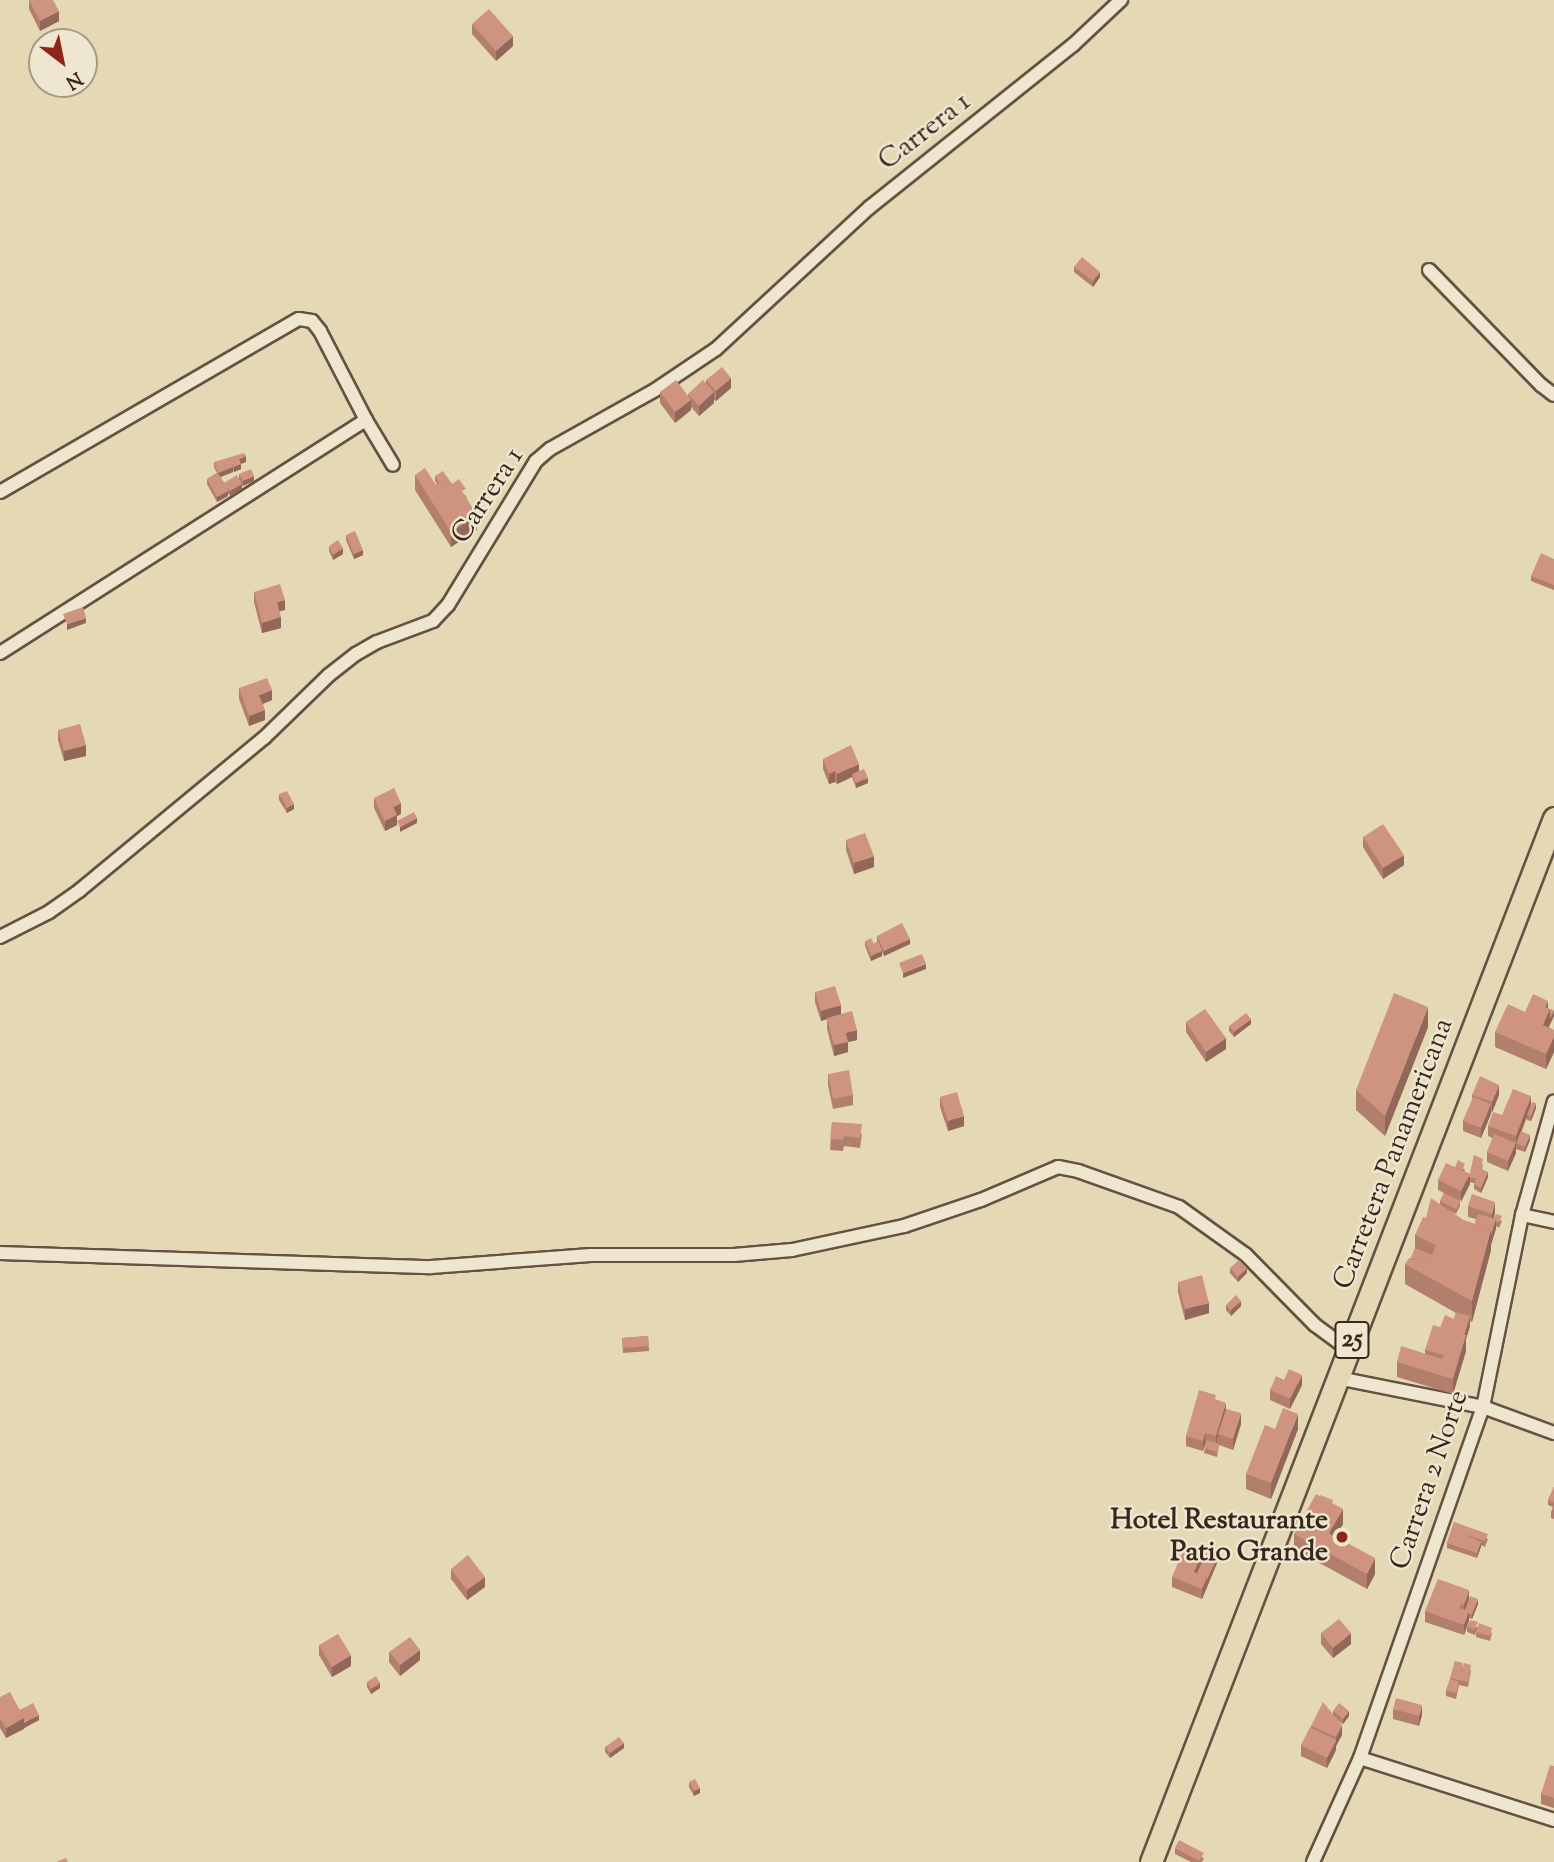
<!DOCTYPE html>
<html>
<head>
<meta charset="utf-8">
<style>
  body { margin:0 }
  #map { position:relative; width:1554px; height:1862px; overflow:hidden; background:#e5d8b5; font-family:"Sorts Mill Goudy",serif }
  div>[style] { position:absolute }
  .roads { filter:drop-shadow(2px 0 #645242) drop-shadow(-2px 0 #645242) drop-shadow(0 2px #645242) drop-shadow(0 -2px #645242) }
  .minor>* { height:12px; margin:-6px; padding:0 6px; transform-origin:6px; border-radius:6px; background:#eee6cf }
  .trunk>* { height:21px; margin:-10.5px; padding:0 10.5px; transform-origin:10.5px; border-radius:10.5px; background:#e5d8b5 }
  .wall>* { inset:0; background:#b27f6d }
  .shaded-wall>* { inset:0; background:#916859 }
  .building>* { inset:0; background:#cf947f }
  .dots>* { width:19px; height:19px; translate:-50% -50%; box-sizing:border-box; border:4px solid #eee6cf; border-radius:50% }
  span { translate:-50% -50%; white-space:nowrap; text-align:center; line-height:1.15; -webkit-text-stroke:5px #eee6cf; paint-order:stroke }
  .shield-label span { padding:2px 5px; background:#eee6cf; border:2px solid; border-radius:5px; -webkit-text-stroke-width:0 }
  .shield-label { font-size:26px; color:#39261c; font-weight:700 }
  .street-label { font-size:28px; color:#39261c }
  .poi-label { font-size:28px; color:#39261c; font-weight:700 }
  .right { translate:-100% -50%; text-align:right }
  .north { position:absolute; left:28px; top:28px; width:70px; height:70px; box-sizing:border-box; background:#eee6cf; border:2px solid #a69987; border-radius:50%; rotate:148deg; font-size:19px; font-weight:700; line-height:28px; text-align:center; color:#39261c }
  .north::after { content:''; display:block; margin:auto; width:24px; height:32px; background:#8f2418; clip-path:polygon(50% 0,100% 100%,50% 72%,0 100%) }
</style>
</head>
<body>
<div id="map">
  <div class="roads">
    <div class="minor">
      <i style="left:1429px;top:270px;width:161px;rotate:45.8deg"></i>
      <i style="left:1541px;top:385px;width:16px;rotate:38deg"></i>
      <i style="left:0;top:492px;width:345px;rotate:-30.1deg"></i>
      <i style="left:299px;top:319px;width:13px;rotate:9deg"></i>
      <i style="left:312px;top:321px;width:13px;rotate:51deg"></i>
      <i style="left:320px;top:331px;width:100px;rotate:62.7deg"></i>
      <i style="left:366px;top:420px;width:52px;rotate:59deg"></i>
      <i style="left:0;top:653px;width:434px;rotate:-32.5deg"></i>
      <i style="left:0;top:937px;width:55px;rotate:-27deg"></i>
      <i style="left:49px;top:912px;width:38px;rotate:-35deg"></i>
      <i style="left:80px;top:890px;width:239px;rotate:-39.6deg"></i>
      <i style="left:264px;top:738px;width:91px;rotate:-44.1deg"></i>
      <i style="left:329px;top:675px;width:34px;rotate:-38deg"></i>
      <i style="left:356px;top:654px;width:24px;rotate:-30deg"></i>
      <i style="left:377px;top:642px;width:60px;rotate:-20.6deg"></i>
      <i style="left:433px;top:621px;width:22px;rotate:-47deg"></i>
      <i style="left:448px;top:605px;width:169px;rotate:-58.6deg"></i>
      <i style="left:536px;top:461px;width:18px;rotate:-41deg"></i>
      <i style="left:550px;top:449px;width:120px;rotate:-29.3deg"></i>
      <i style="left:655px;top:390px;width:73px;rotate:-33.9deg"></i>
      <i style="left:716px;top:349px;width:209px;rotate:-42.7deg"></i>
      <i style="left:870px;top:207px;width:260px;rotate:-38.6deg"></i>
      <i style="left:1073px;top:45px;width:66px;rotate:-43.2deg"></i>
      <i style="left:1522px;top:1215px;width:33px;rotate:12deg"></i>
      <i style="left:0;top:1253px;width:431px;rotate:1.9deg"></i>
      <i style="left:431px;top:1267px;width:160px;rotate:-4.3deg"></i>
      <i style="left:591px;top:1255px;width:143px"></i>
      <i style="left:734px;top:1255px;width:58px;rotate:-4.9deg"></i>
      <i style="left:792px;top:1250px;width:115px;rotate:-12.1deg"></i>
      <i style="left:904px;top:1226px;width:81px;rotate:-18.7deg"></i>
      <i style="left:981px;top:1200px;width:84px;rotate:-23.2deg"></i>
      <i style="left:1058px;top:1167px;width:20px;rotate:11deg"></i>
      <i style="left:1078px;top:1171px;width:107px;rotate:19.6deg"></i>
      <i style="left:1179px;top:1207px;width:81px;rotate:35.5deg"></i>
      <i style="left:1245px;top:1254px;width:100px;rotate:45.4deg"></i>
      <i style="left:1315px;top:1325px;width:42px;rotate:36.3deg"></i>
      <i style="left:1338px;top:1378px;width:148px;rotate:11.3deg"></i>
      <i style="left:1483px;top:1407px;width:76px;rotate:20.1deg"></i>
      <i style="left:1360px;top:1758px;width:204px;rotate:17.7deg"></i>
      <i style="left:1313px;top:1862px;width:114px;rotate:-65.7deg"></i>
      <i style="left:1360px;top:1758px;width:372px;rotate:-70.7deg"></i>
      <i style="left:1483px;top:1407px;width:196px;rotate:-78.5deg"></i>
      <i style="left:1522px;top:1215px;width:118px;rotate:-74.3deg"></i>
    </div>
    <div class="trunk">
      <i style="left:1151px;top:1862px;width:1119px;rotate:-68.89deg"></i>
    </div>
  </div>
  <div class="wall">
    <i style="clip-path:polygon(29px 0,59px 21px,40px 31px,29px 9px)"></i>
    <i style="clip-path:polygon(472px 24px,513px 46px,496px 61px,472px 34px)"></i>
    <i style="clip-path:polygon(1074px 267px,1100px 277px,1093px 287px,1074px 272px)"></i>
    <i style="clip-path:polygon(706px 380px,731px 388px,716px 401px,714px 400px,714px 403px,699px 416px,691px 407px,691px 410px,675px 423px,660px 403px,660px 392px,688px 396px,688px 394px,706px 383px)"></i>
    <i style="clip-path:polygon(214px 462px,246px 462px,241px 464px,241px 469px,234px 472px,233px 470px,233px 472px,220px 477px,224px 483px,239px 479px,239px 474px,254px 481px,242px 486px,242px 489px,230px 496px,228px 493px,228px 496px,217px 502px,207px 484px,207px 479px,217px 473px,214px 467px)"></i>
    <i style="clip-path:polygon(415px 475px,436px 485px,437px 484px,435px 481px,435px 476px,452px 484px,466px 496px,477px 530px,451px 547px,415px 490px)"></i>
    <i style="clip-path:polygon(346px 535px,363px 555px,354px 559px,346px 540px)"></i>
    <i style="clip-path:polygon(329px 546px,343px 554px,333px 560px,329px 551px)"></i>
    <i style="clip-path:polygon(1554px 559px,1554px 590px,1531px 581px,1531px 576px)"></i>
    <i style="clip-path:polygon(254px 592px,285px 610px,279px 611px,281px 628px,262px 633px,254px 602px)"></i>
    <i style="clip-path:polygon(239px 688px,272px 700px,263px 704px,265px 720px,249px 726px,239px 699px)"></i>
    <i style="clip-path:polygon(58px 730px,86px 756px,64px 761px,58px 740px)"></i>
    <i style="clip-path:polygon(823px 759px,859px 771px,868px 783px,856px 788px,852px 777px,837px 784px,835px 782px,829px 784px,823px 769px)"></i>
    <i style="clip-path:polygon(279px 794px,294px 809px,287px 813px,279px 800px)"></i>
    <i style="clip-path:polygon(374px 798px,401px 814px,397px 816px,397px 825px,385px 831px,374px 808px)"></i>
    <i style="clip-path:polygon(1363px 837px,1404px 865px,1383px 879px,1363px 847px)"></i>
    <i style="clip-path:polygon(846px 840px,874px 867px,854px 874px,846px 850px)"></i>
    <i style="clip-path:polygon(877px 936px,910px 944px,884px 956px,882px 952px,882px 956px,871px 961px,865px 946px,865px 941px,874px 944px,877px 942px)"></i>
    <i style="clip-path:polygon(815px 992px,841px 1014px,857px 1040px,848px 1042px,848px 1052px,834px 1056px,827px 1029px,827px 1019px,821px 1021px,815px 1002px)"></i>
    <i style="clip-path:polygon(1548px 1008px,1554px 1016px,1548px 1027px,1554px 1030px,1554px 1052px,1546px 1069px,1495px 1047px,1495px 1032px,1525px 1012px)"></i>
    <i style="clip-path:polygon(1186px 1022px,1226px 1049px,1206px 1062px,1186px 1032px)"></i>
    <i style="clip-path:polygon(1251px 1024px,1234px 1037px,1229px 1031px,1229px 1026px)"></i>
    <i style="clip-path:polygon(1428px 1027px,1385px 1136px,1356px 1110px,1356px 1090px)"></i>
    <i style="clip-path:polygon(828px 1074px,853px 1095px,853px 1105px,833px 1109px,828px 1085px)"></i>
    <i style="clip-path:polygon(1472px 1095px,1499px 1095px,1491px 1113px,1481px 1138px,1463px 1131px,1463px 1121px,1472px 1101px)"></i>
    <i style="clip-path:polygon(940px 1097px,964px 1126px,948px 1131px,940px 1107px)"></i>
    <i style="clip-path:polygon(1531px 1106px,1536px 1108px,1531px 1121px,1527px 1120px,1527px 1116px,1520px 1134px,1530px 1140px,1525px 1152px,1516px 1149px,1516px 1144px,1516px 1153px,1508px 1171px,1487px 1162px,1487px 1152px,1493px 1138px,1488px 1136px,1488px 1126px,1502px 1115px)"></i>
    <i style="clip-path:polygon(832px 1122px,862px 1134px,860px 1148px,844px 1146px,843px 1151px,830px 1150px)"></i>
    <i style="clip-path:polygon(1483px 1164px,1482px 1169px,1488px 1177px,1481px 1193px,1474px 1189px,1474px 1183px,1470px 1182px,1470px 1184px,1460px 1201px,1460px 1206px,1456px 1214px,1450px 1211px,1463px 1220px,1475px 1224px,1476px 1219px,1468px 1217px,1468px 1206px,1495px 1212px,1494px 1218px,1502px 1221px,1499px 1228px,1496px 1226px,1491px 1245px,1491px 1250px,1472px 1322px,1470px 1321px,1470px 1326px,1466px 1339px,1466px 1351px,1453px 1394px,1397px 1377px,1397px 1362px,1425px 1354px,1425px 1350px,1440px 1328px,1454px 1319px,1456px 1313px,1405px 1284px,1405px 1264px,1411px 1258px,1415px 1248px,1415px 1235px,1426px 1218px,1440px 1204px,1440px 1201px,1444px 1193px,1438px 1190px,1438px 1180px,1455px 1167px,1465px 1169px,1464px 1171px,1470px 1174px)"></i>
    <i style="clip-path:polygon(1230px 1268px,1247px 1273px,1238px 1282px,1230px 1273px)"></i>
    <i style="clip-path:polygon(1178px 1282px,1209px 1313px,1185px 1320px,1178px 1292px)"></i>
    <i style="clip-path:polygon(1226px 1305px,1241px 1306px,1231px 1316px,1226px 1310px)"></i>
    <i style="clip-path:polygon(648px 1336px,649px 1351px,623px 1353px,622px 1338px)"></i>
    <i style="clip-path:polygon(1284px 1380px,1302px 1385px,1290px 1409px,1270px 1400px,1270px 1390px)"></i>
    <i style="clip-path:polygon(1216px 1400px,1241px 1424px,1233px 1450px,1219px 1445px,1217px 1457px,1204px 1453px,1206px 1443px,1203px 1451px,1186px 1446px,1186px 1436px)"></i>
    <i style="clip-path:polygon(1275px 1429px,1298px 1429px,1271px 1499px,1246px 1489px,1246px 1474px)"></i>
    <i style="clip-path:polygon(1554px 1487px,1554px 1519px,1551px 1518px,1551px 1512px,1553px 1507px,1548px 1505px,1548px 1500px)"></i>
    <i style="clip-path:polygon(1333px 1504px,1343px 1524px,1336px 1537px,1375px 1574px,1367px 1589px,1294px 1549px,1294px 1534px)"></i>
    <i style="clip-path:polygon(1454px 1522px,1488px 1539px,1485px 1547px,1481px 1545px,1477px 1558px,1447px 1548px,1447px 1543px)"></i>
    <i style="clip-path:polygon(1203px 1560px,1217px 1563px,1202px 1599px,1172px 1587px,1172px 1577px)"></i>
    <i style="clip-path:polygon(451px 1569px,485px 1587px,467px 1600px,451px 1579px)"></i>
    <i style="clip-path:polygon(1469px 1600px,1478px 1604px,1472px 1619px,1469px 1618px,1464px 1635px,1425px 1622px,1425px 1611px)"></i>
    <i style="clip-path:polygon(1467px 1627px,1478px 1627px,1492px 1633px,1490px 1641px,1476px 1637px,1476px 1632px,1475px 1635px,1467px 1632px)"></i>
    <i style="clip-path:polygon(1321px 1633px,1351px 1644px,1333px 1658px,1321px 1644px)"></i>
    <i style="clip-path:polygon(319px 1645px,351px 1666px,332px 1677px,319px 1655px)"></i>
    <i style="clip-path:polygon(389px 1652px,420px 1660px,400px 1676px,389px 1662px)"></i>
    <i style="clip-path:polygon(1455px 1661px,1463px 1668px,1471px 1670px,1468px 1687px,1459px 1685px,1456px 1699px,1446px 1696px,1446px 1691px,1450px 1679px)"></i>
    <i style="clip-path:polygon(367px 1682px,380px 1688px,371px 1694px,367px 1687px)"></i>
    <i style="clip-path:polygon(0 1697px,20px 1710px,39px 1720px,6px 1738px,0 1728px)"></i>
    <i style="clip-path:polygon(1393px 1709px,1422px 1715px,1419px 1726px,1393px 1719px)"></i>
    <i style="clip-path:polygon(1333px 1711px,1349px 1716px,1343px 1724px,1337px 1720px,1342px 1735px,1336px 1746px,1336px 1750px,1327px 1768px,1301px 1756px,1301px 1745px,1311px 1728px,1311px 1726px,1333px 1714px)"></i>
    <i style="clip-path:polygon(605px 1747px,624px 1748px,610px 1758px,605px 1752px)"></i>
    <i style="clip-path:polygon(1554px 1766px,1554px 1808px,1541px 1804px,1541px 1794px)"></i>
    <i style="clip-path:polygon(689px 1782px,700px 1793px,694px 1796px,689px 1787px)"></i>
    <i style="clip-path:polygon(1175px 1848px,1204px 1858px,1202px 1862px,1191px 1862px,1175px 1854px)"></i>
  </div>
  <div class="shaded-wall">
    <i style="clip-path:polygon(59px 11px,59px 21px,40px 31px,40px 21px)"></i>
    <i style="clip-path:polygon(513px 36px,513px 46px,496px 61px,496px 51px)"></i>
    <i style="clip-path:polygon(1100px 272px,1100px 277px,1093px 287px,1093px 281px)"></i>
    <i style="clip-path:polygon(731px 378px,731px 388px,716px 401px,716px 391px)"></i>
    <i style="clip-path:polygon(714px 392px,714px 403px,699px 416px,699px 406px)"></i>
    <i style="clip-path:polygon(691px 400px,691px 410px,675px 423px,675px 412px)"></i>
    <i style="clip-path:polygon(246px 456px,246px 462px,239px 464px,239px 459px)"></i>
    <i style="clip-path:polygon(241px 464px,241px 469px,234px 472px,234px 467px)"></i>
    <i style="clip-path:polygon(233px 467px,233px 472px,218px 478px,218px 473px)"></i>
    <i style="clip-path:polygon(254px 476px,254px 481px,243px 486px,243px 481px)"></i>
    <i style="clip-path:polygon(242px 484px,242px 489px,230px 496px,230px 491px)"></i>
    <i style="clip-path:polygon(228px 491px,228px 496px,217px 502px,217px 497px)"></i>
    <i style="clip-path:polygon(477px 515px,477px 530px,451px 547px,451px 532px)"></i>
    <i style="clip-path:polygon(343px 548px,343px 554px,333px 560px,333px 555px)"></i>
    <i style="clip-path:polygon(363px 550px,363px 555px,354px 559px,354px 554px)"></i>
    <i style="clip-path:polygon(285px 600px,285px 610px,277px 612px,277px 602px)"></i>
    <i style="clip-path:polygon(281px 617px,281px 628px,262px 633px,262px 623px)"></i>
    <i style="clip-path:polygon(86px 618px,86px 623px,67px 630px,67px 624px)"></i>
    <i style="clip-path:polygon(272px 690px,272px 700px,259px 705px,259px 695px)"></i>
    <i style="clip-path:polygon(265px 710px,265px 720px,249px 726px,249px 716px)"></i>
    <i style="clip-path:polygon(86px 745px,86px 756px,64px 761px,64px 751px)"></i>
    <i style="clip-path:polygon(859px 764px,859px 774px,852px 774px,852px 777px,837px 784px,837px 774px)"></i>
    <i style="clip-path:polygon(835px 771px,835px 782px,829px 784px,829px 774px)"></i>
    <i style="clip-path:polygon(868px 778px,868px 783px,856px 788px,856px 783px)"></i>
    <i style="clip-path:polygon(401px 803px,401px 814px,397px 816px,397px 825px,385px 831px,385px 821px,393px 807px)"></i>
    <i style="clip-path:polygon(294px 804px,294px 809px,287px 813px,287px 808px)"></i>
    <i style="clip-path:polygon(417px 818px,417px 823px,400px 832px,400px 827px)"></i>
    <i style="clip-path:polygon(1404px 855px,1404px 865px,1383px 879px,1383px 868px)"></i>
    <i style="clip-path:polygon(874px 856px,874px 867px,854px 874px,854px 863px)"></i>
    <i style="clip-path:polygon(910px 939px,910px 944px,884px 956px,884px 951px)"></i>
    <i style="clip-path:polygon(882px 951px,882px 956px,871px 961px,871px 956px)"></i>
    <i style="clip-path:polygon(926px 964px,926px 969px,903px 978px,903px 973px)"></i>
    <i style="clip-path:polygon(1548px 1001px,1548px 1012px,1550px 1009px,1554px 1011px,1554px 1016px,1543px 1040px,1543px 1025px,1545px 1007px)"></i>
    <i style="clip-path:polygon(841px 1005px,841px 1015px,821px 1021px,821px 1011px)"></i>
    <i style="clip-path:polygon(1428px 1007px,1428px 1027px,1385px 1136px,1385px 1116px)"></i>
    <i style="clip-path:polygon(1251px 1019px,1251px 1024px,1234px 1037px,1234px 1032px)"></i>
    <i style="clip-path:polygon(857px 1030px,857px 1040px,848px 1042px,848px 1052px,834px 1056px,834px 1045px,846px 1033px)"></i>
    <i style="clip-path:polygon(1554px 1037px,1554px 1052px,1546px 1069px,1546px 1054px)"></i>
    <i style="clip-path:polygon(1226px 1038px,1226px 1049px,1206px 1062px,1206px 1052px)"></i>
    <i style="clip-path:polygon(1499px 1085px,1499px 1095px,1492px 1113px,1492px 1102px)"></i>
    <i style="clip-path:polygon(1531px 1096px,1531px 1106px,1516px 1146px,1516px 1153px,1508px 1171px,1508px 1161px,1516px 1143px,1516px 1136px)"></i>
    <i style="clip-path:polygon(1536px 1103px,1536px 1108px,1531px 1121px,1531px 1116px)"></i>
    <i style="clip-path:polygon(1491px 1104px,1491px 1114px,1481px 1138px,1481px 1128px)"></i>
    <i style="clip-path:polygon(964px 1116px,964px 1126px,948px 1131px,948px 1121px)"></i>
    <i style="clip-path:polygon(1530px 1135px,1530px 1140px,1525px 1152px,1525px 1147px)"></i>
    <i style="clip-path:polygon(1488px 1172px,1488px 1177px,1481px 1193px,1481px 1188px)"></i>
    <i style="clip-path:polygon(1470px 1174px,1470px 1184px,1461px 1202px,1461px 1191px)"></i>
    <i style="clip-path:polygon(1495px 1202px,1495px 1212px,1492px 1224px,1492px 1214px)"></i>
    <i style="clip-path:polygon(1496px 1219px,1496px 1229px,1491px 1245px,1491px 1250px,1472px 1322px,1472px 1301px,1491px 1230px)"></i>
    <i style="clip-path:polygon(1247px 1268px,1247px 1273px,1238px 1282px,1238px 1277px)"></i>
    <i style="clip-path:polygon(1241px 1301px,1241px 1306px,1231px 1316px,1231px 1310px)"></i>
    <i style="clip-path:polygon(1209px 1303px,1209px 1313px,1185px 1320px,1185px 1309px)"></i>
    <i style="clip-path:polygon(1470px 1316px,1470px 1326px,1466px 1339px,1466px 1351px,1453px 1394px,1453px 1379px)"></i>
    <i style="clip-path:polygon(1302px 1375px,1302px 1385px,1290px 1409px,1290px 1399px)"></i>
    <i style="clip-path:polygon(1226px 1403px,1226px 1413px,1218px 1434px,1216px 1446px,1216px 1436px)"></i>
    <i style="clip-path:polygon(1241px 1413px,1241px 1424px,1233px 1450px,1233px 1439px)"></i>
    <i style="clip-path:polygon(1298px 1414px,1298px 1429px,1271px 1499px,1271px 1483px)"></i>
    <i style="clip-path:polygon(1205px 1433px,1205px 1443px,1203px 1451px,1203px 1441px)"></i>
    <i style="clip-path:polygon(1343px 1509px,1343px 1524px,1329px 1548px,1329px 1533px)"></i>
    <i style="clip-path:polygon(1481px 1542px,1481px 1547px,1477px 1558px,1477px 1553px)"></i>
    <i style="clip-path:polygon(1203px 1551px,1203px 1561px,1196px 1577px,1194px 1572px)"></i>
    <i style="clip-path:polygon(1217px 1558px,1217px 1563px,1202px 1599px,1202px 1589px)"></i>
    <i style="clip-path:polygon(1375px 1558px,1375px 1574px,1367px 1589px,1367px 1574px)"></i>
    <i style="clip-path:polygon(485px 1577px,485px 1587px,467px 1600px,467px 1590px)"></i>
    <i style="clip-path:polygon(1469px 1590px,1469px 1601px,1464px 1615px,1464px 1605px)"></i>
    <i style="clip-path:polygon(1478px 1599px,1478px 1604px,1472px 1619px,1472px 1614px)"></i>
    <i style="clip-path:polygon(1469px 1611px,1469px 1621px,1464px 1635px,1464px 1625px)"></i>
    <i style="clip-path:polygon(1351px 1633px,1351px 1644px,1333px 1658px,1333px 1648px)"></i>
    <i style="clip-path:polygon(420px 1650px,420px 1660px,400px 1676px,400px 1665px)"></i>
    <i style="clip-path:polygon(351px 1655px,351px 1666px,332px 1677px,332px 1667px)"></i>
    <i style="clip-path:polygon(380px 1683px,380px 1688px,371px 1694px,371px 1689px)"></i>
    <i style="clip-path:polygon(1422px 1705px,1422px 1715px,1419px 1726px,1419px 1716px)"></i>
    <i style="clip-path:polygon(1349px 1711px,1349px 1716px,1343px 1724px,1343px 1719px)"></i>
    <i style="clip-path:polygon(39px 1715px,39px 1720px,24px 1728px,24px 1723px)"></i>
    <i style="clip-path:polygon(24px 1718px,24px 1729px,6px 1738px,6px 1728px)"></i>
    <i style="clip-path:polygon(1342px 1725px,1342px 1735px,1336px 1746px,1336px 1750px,1327px 1768px,1327px 1758px,1336px 1742px,1336px 1737px)"></i>
    <i style="clip-path:polygon(624px 1743px,624px 1748px,610px 1758px,610px 1753px)"></i>
    <i style="clip-path:polygon(700px 1788px,700px 1793px,694px 1796px,694px 1791px)"></i>
  </div>
  <div class="building">
    <i style="clip-path:polygon(29px 0,53px 0,59px 11px,40px 21px)"></i>
    <i style="clip-path:polygon(489px 9px,513px 36px,496px 51px,472px 24px)"></i>
    <i style="clip-path:polygon(1082px 257px,1100px 272px,1093px 281px,1074px 267px)"></i>
    <i style="clip-path:polygon(722px 367px,731px 378px,716px 391px,706px 380px)"></i>
    <i style="clip-path:polygon(676px 380px,691px 400px,675px 412px,660px 392px)"></i>
    <i style="clip-path:polygon(703px 380px,714px 392px,699px 406px,688px 394px)"></i>
    <i style="clip-path:polygon(244px 453px,246px 456px,239px 459px,241px 464px,234px 467px,232px 463px,233px 467px,218px 473px,214px 462px)"></i>
    <i style="clip-path:polygon(425px 468px,436px 485px,442px 481px,446px 488px,459px 479px,466px 489px,462px 491px,477px 515px,451px 532px,415px 475px)"></i>
    <i style="clip-path:polygon(251px 469px,254px 476px,243px 481px,239px 474px)"></i>
    <i style="clip-path:polygon(443px 471px,452px 484px,446px 488px,442px 481px,439px 483px,435px 476px)"></i>
    <i style="clip-path:polygon(218px 473px,224px 483px,237px 475px,242px 484px,230px 491px,227px 487px,228px 491px,217px 497px,207px 479px)"></i>
    <i style="clip-path:polygon(355px 531px,363px 550px,354px 554px,346px 535px)"></i>
    <i style="clip-path:polygon(338px 540px,343px 548px,333px 555px,329px 546px)"></i>
    <i style="clip-path:polygon(1541px 553px,1554px 559px,1554px 585px,1531px 576px)"></i>
    <i style="clip-path:polygon(280px 584px,285px 600px,277px 602px,281px 617px,262px 623px,254px 592px)"></i>
    <i style="clip-path:polygon(83px 607px,86px 618px,67px 624px,63px 614px)"></i>
    <i style="clip-path:polygon(267px 678px,272px 690px,259px 695px,265px 710px,249px 716px,239px 688px)"></i>
    <i style="clip-path:polygon(80px 724px,86px 745px,64px 751px,58px 730px)"></i>
    <i style="clip-path:polygon(851px 745px,859px 764px,837px 774px,835px 771px,829px 774px,823px 759px)"></i>
    <i style="clip-path:polygon(864px 769px,868px 778px,856px 783px,852px 774px)"></i>
    <i style="clip-path:polygon(394px 788px,401px 803px,393px 807px,397px 815px,385px 821px,374px 798px)"></i>
    <i style="clip-path:polygon(287px 791px,294px 804px,287px 808px,279px 794px)"></i>
    <i style="clip-path:polygon(414px 812px,417px 818px,400px 827px,397px 821px)"></i>
    <i style="clip-path:polygon(1383px 824px,1404px 855px,1383px 868px,1363px 837px)"></i>
    <i style="clip-path:polygon(865px 833px,874px 856px,854px 863px,846px 840px)"></i>
    <i style="clip-path:polygon(902px 923px,910px 939px,884px 951px,877px 936px)"></i>
    <i style="clip-path:polygon(871px 938px,874px 944px,878px 941px,882px 951px,871px 956px,865px 941px)"></i>
    <i style="clip-path:polygon(922px 954px,926px 964px,903px 973px,899px 963px)"></i>
    <i style="clip-path:polygon(835px 986px,841px 1005px,821px 1011px,815px 992px)"></i>
    <i style="clip-path:polygon(1394px 993px,1428px 1007px,1385px 1116px,1356px 1090px)"></i>
    <i style="clip-path:polygon(1533px 994px,1548px 1001px,1545px 1007px,1550px 1009px,1543px 1025px,1554px 1030px,1554px 1037px,1546px 1054px,1495px 1032px,1508px 1004px,1525px 1012px)"></i>
    <i style="clip-path:polygon(1205px 1009px,1226px 1038px,1206px 1052px,1186px 1022px)"></i>
    <i style="clip-path:polygon(1550px 1009px,1554px 1011px,1550px 1019px)"></i>
    <i style="clip-path:polygon(852px 1011px,857px 1030px,846px 1033px,848px 1042px,834px 1045px,827px 1018px)"></i>
    <i style="clip-path:polygon(1246px 1013px,1251px 1019px,1234px 1032px,1229px 1026px)"></i>
    <i style="clip-path:polygon(849px 1070px,853px 1095px,833px 1099px,828px 1074px)"></i>
    <i style="clip-path:polygon(1480px 1076px,1499px 1085px,1492px 1102px,1472px 1095px)"></i>
    <i style="clip-path:polygon(1513px 1089px,1531px 1096px,1516px 1136px,1488px 1126px,1493px 1112px,1502px 1115px)"></i>
    <i style="clip-path:polygon(957px 1092px,964px 1116px,948px 1121px,940px 1097px)"></i>
    <i style="clip-path:polygon(1473px 1097px,1491px 1104px,1481px 1128px,1463px 1121px)"></i>
    <i style="clip-path:polygon(1532px 1102px,1536px 1103px,1531px 1116px,1527px 1115px)"></i>
    <i style="clip-path:polygon(832px 1122px,862px 1124px,860px 1138px,844px 1136px,843px 1140px,830px 1139px)"></i>
    <i style="clip-path:polygon(1521px 1131px,1530px 1135px,1525px 1147px,1516px 1143px)"></i>
    <i style="clip-path:polygon(1494px 1134px,1516px 1143px,1508px 1161px,1487px 1152px)"></i>
    <i style="clip-path:polygon(1474px 1155px,1483px 1159px,1481px 1169px,1488px 1172px,1481px 1188px,1474px 1184px,1476px 1179px,1469px 1177px)"></i>
    <i style="clip-path:polygon(1458px 1160px,1465px 1164px,1462px 1170px,1455px 1167px)"></i>
    <i style="clip-path:polygon(1446px 1163px,1470px 1174px,1461px 1191px,1438px 1180px)"></i>
    <i style="clip-path:polygon(1444px 1193px,1460px 1201px,1456px 1209px,1440px 1201px)"></i>
    <i style="clip-path:polygon(1472px 1194px,1495px 1202px,1492px 1214px,1468px 1206px)"></i>
    <i style="clip-path:polygon(1431px 1198px,1463px 1220px,1491px 1230px,1472px 1301px,1405px 1264px,1409px 1258px,1429px 1264px,1436px 1245px,1415px 1235px,1423px 1217px,1426px 1218px)"></i>
    <i style="clip-path:polygon(1478px 1214px,1496px 1219px,1491px 1235px,1491px 1230px,1475px 1224px)"></i>
    <i style="clip-path:polygon(1496px 1214px,1502px 1216px,1499px 1222px,1495px 1221px,1496px 1219px,1494px 1218px)"></i>
    <i style="clip-path:polygon(1415px 1248px,1432px 1255px,1429px 1264px,1411px 1258px)"></i>
    <i style="clip-path:polygon(1239px 1260px,1247px 1268px,1238px 1277px,1230px 1268px)"></i>
    <i style="clip-path:polygon(1202px 1275px,1209px 1303px,1185px 1309px,1178px 1282px)"></i>
    <i style="clip-path:polygon(1236px 1295px,1241px 1301px,1231px 1310px,1226px 1305px)"></i>
    <i style="clip-path:polygon(1456px 1312px,1470px 1316px,1464px 1335px,1450px 1331px)"></i>
    <i style="clip-path:polygon(1445px 1315px,1454px 1319px,1450px 1331px,1440px 1328px)"></i>
    <i style="clip-path:polygon(1433px 1325px,1466px 1335px,1453px 1379px,1397px 1362px,1401px 1346px,1442px 1359px,1444px 1355px,1425px 1350px)"></i>
    <i style="clip-path:polygon(648px 1336px,649px 1346px,623px 1348px,622px 1338px)"></i>
    <i style="clip-path:polygon(1289px 1369px,1302px 1375px,1290px 1399px,1270px 1390px,1276px 1376px,1284px 1380px)"></i>
    <i style="clip-path:polygon(1199px 1390px,1216px 1395px,1215px 1399px,1226px 1403px,1216px 1436px,1205px 1433px,1203px 1441px,1186px 1436px)"></i>
    <i style="clip-path:polygon(1283px 1408px,1298px 1414px,1271px 1483px,1246px 1474px,1265px 1425px,1275px 1429px)"></i>
    <i style="clip-path:polygon(1226px 1409px,1241px 1413px,1233px 1439px,1218px 1434px)"></i>
    <i style="clip-path:polygon(1207px 1440px,1219px 1444px,1217px 1452px,1204px 1448px)"></i>
    <i style="clip-path:polygon(1554px 1487px,1554px 1502px,1548px 1500px)"></i>
    <i style="clip-path:polygon(1316px 1494px,1343px 1509px,1329px 1533px,1375px 1558px,1367px 1574px,1294px 1534px)"></i>
    <i style="clip-path:polygon(1320px 1495px,1333px 1500px,1332px 1503px,1320px 1496px)"></i>
    <i style="clip-path:polygon(1454px 1522px,1488px 1534px,1485px 1541px,1464px 1534px,1481px 1542px,1477px 1553px,1447px 1543px)"></i>
    <i style="clip-path:polygon(1186px 1544px,1203px 1551px,1194px 1572px,1207px 1577px,1202px 1589px,1172px 1577px)"></i>
    <i style="clip-path:polygon(1206px 1553px,1217px 1558px,1207px 1580px,1207px 1577px,1197px 1573px)"></i>
    <i style="clip-path:polygon(468px 1555px,485px 1577px,467px 1590px,451px 1569px)"></i>
    <i style="clip-path:polygon(1438px 1579px,1469px 1590px,1464px 1605px,1461px 1604px,1459px 1608px,1469px 1611px,1464px 1625px,1425px 1611px)"></i>
    <i style="clip-path:polygon(1470px 1596px,1478px 1599px,1472px 1614px,1468px 1613px,1469px 1611px,1465px 1610px)"></i>
    <i style="clip-path:polygon(1339px 1619px,1351px 1633px,1333px 1648px,1321px 1633px)"></i>
    <i style="clip-path:polygon(1470px 1620px,1478px 1622px,1475px 1629px,1467px 1627px)"></i>
    <i style="clip-path:polygon(1479px 1623px,1492px 1628px,1490px 1636px,1476px 1632px)"></i>
    <i style="clip-path:polygon(338px 1634px,351px 1655px,332px 1667px,319px 1645px)"></i>
    <i style="clip-path:polygon(410px 1637px,420px 1650px,400px 1665px,389px 1652px)"></i>
    <i style="clip-path:polygon(1455px 1661px,1463px 1663px,1460px 1676px,1464px 1663px,1471px 1665px,1468px 1682px,1450px 1678px)"></i>
    <i style="clip-path:polygon(376px 1676px,380px 1683px,371px 1689px,367px 1682px)"></i>
    <i style="clip-path:polygon(1450px 1679px,1459px 1682px,1456px 1693px,1446px 1691px)"></i>
    <i style="clip-path:polygon(10px 1692px,24px 1718px,6px 1728px,0 1718px,0 1697px)"></i>
    <i style="clip-path:polygon(1396px 1698px,1422px 1705px,1419px 1716px,1393px 1709px)"></i>
    <i style="clip-path:polygon(1323px 1702px,1342px 1725px,1336px 1737px,1311px 1726px)"></i>
    <i style="clip-path:polygon(33px 1703px,39px 1715px,24px 1723px,24px 1718px,20px 1710px)"></i>
    <i style="clip-path:polygon(1339px 1703px,1349px 1711px,1343px 1719px,1333px 1711px)"></i>
    <i style="clip-path:polygon(1310px 1727px,1336px 1740px,1327px 1758px,1301px 1745px)"></i>
    <i style="clip-path:polygon(619px 1737px,624px 1743px,610px 1753px,605px 1747px)"></i>
    <i style="clip-path:polygon(1550px 1765px,1554px 1766px,1554px 1798px,1541px 1794px)"></i>
    <i style="clip-path:polygon(695px 1779px,700px 1788px,694px 1791px,689px 1782px)"></i>
    <i style="clip-path:polygon(1179px 1840px,1204px 1853px,1199px 1861px,1175px 1848px)"></i>
    <i style="clip-path:polygon(66px 1858px,68px 1862px,56px 1862px)"></i>
  </div>
  <div class="dots">
    <i style="left:1342px;top:1537px;background:#8f2418"></i>
  </div>
  <div class="shield-label">
    <span style="left:1352px;top:1340px">25</span>
  </div>
  <div class="street-label">
    <span style="left:925px;top:132px;rotate:-38deg">Carrera 1</span>
    <span style="left:488px;top:496px;rotate:-57deg">Carrera 1</span>
    <span style="left:1394px;top:1154px;rotate:-69deg">Carretera Panamericana</span>
    <span style="left:1430px;top:1480px;rotate:-71deg">Carrera 2 Norte</span>
  </div>
  <div class="poi-label">
    <span class="right" style="left:1328px;top:1537px">Hotel Restaurante<br>Patio Grande</span>
  </div>
  <div class="north">N</div>
</div>
</body>
</html>
